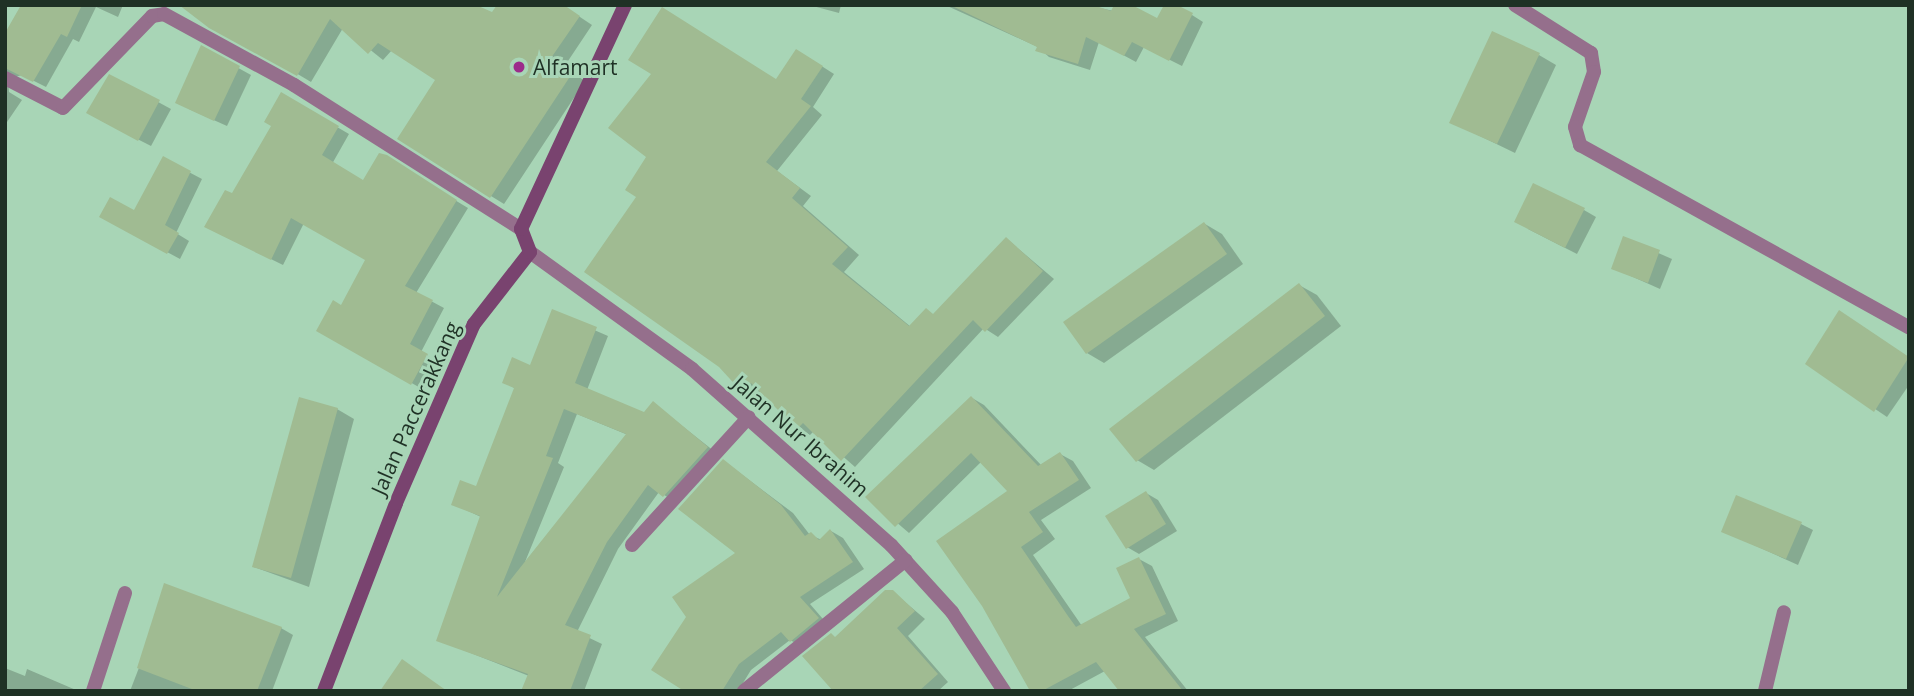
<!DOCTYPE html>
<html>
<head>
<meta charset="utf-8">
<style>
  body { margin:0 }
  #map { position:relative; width:1914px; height:696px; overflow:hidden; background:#a8d5b6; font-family:"Open Sans",sans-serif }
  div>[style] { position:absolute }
  .shadow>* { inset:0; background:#0003 }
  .building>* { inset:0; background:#a0bb92 }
  .minor>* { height:14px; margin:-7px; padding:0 7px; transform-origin:7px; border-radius:7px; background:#956f8c }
  .secondary>* { height:14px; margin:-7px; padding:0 7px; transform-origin:7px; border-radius:7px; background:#79436f }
  .dots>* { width:19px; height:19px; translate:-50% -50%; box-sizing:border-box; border:4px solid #a8d5b6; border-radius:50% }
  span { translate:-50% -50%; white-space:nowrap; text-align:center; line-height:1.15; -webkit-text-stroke:6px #a8d5b6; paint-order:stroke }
  .poi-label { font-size:21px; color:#1f3125 }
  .left { translate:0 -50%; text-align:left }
  .street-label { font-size:21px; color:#1f3125 }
  .frame { position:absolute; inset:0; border:7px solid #1f3125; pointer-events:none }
</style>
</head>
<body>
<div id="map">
  <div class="shadow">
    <i style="clip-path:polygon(32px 5px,123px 5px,118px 17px,96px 7px,79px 42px,73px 39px,46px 87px,22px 75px,8px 79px,9px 92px,22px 100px,5px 125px,5px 36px)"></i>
    <i style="clip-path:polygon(182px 5px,493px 14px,562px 5px,592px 25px,564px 67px,585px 81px,504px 204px,491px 196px,437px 80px,392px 50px,383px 60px,343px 28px,311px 82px)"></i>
    <i style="clip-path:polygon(809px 5px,841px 5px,839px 13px)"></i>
    <i style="clip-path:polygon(945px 5px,1087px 5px,1158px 21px,1192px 15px,1203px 22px,1182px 66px,1144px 47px,1136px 62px,1099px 42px,1090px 70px,1049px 57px,1038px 47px)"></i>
    <i style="clip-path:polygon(202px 48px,251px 75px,227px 126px,189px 109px)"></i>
    <i style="clip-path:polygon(1539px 55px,1556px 65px,1515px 153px,1451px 122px)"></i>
    <i style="clip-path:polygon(809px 58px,834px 74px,813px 107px,822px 115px,777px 171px,811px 196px,803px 206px,859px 255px,844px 272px,911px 327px,926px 310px,934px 315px,1007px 239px,1054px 279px,998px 337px,984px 328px,855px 467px,814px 431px,810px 435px,798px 428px,761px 391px,755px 397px,742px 390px,720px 365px,777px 81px)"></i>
    <i style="clip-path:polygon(110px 76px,171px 109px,151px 146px,100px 120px)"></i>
    <i style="clip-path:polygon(282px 95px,349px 134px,332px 164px,364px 182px,380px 155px,468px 208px,416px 293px,444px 308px,421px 352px,439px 362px,424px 390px,318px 330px,342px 308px,367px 259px,304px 223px,283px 265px,218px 233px,232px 196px,273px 125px)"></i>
    <i style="clip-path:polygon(164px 159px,202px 179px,176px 233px,189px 241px,180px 259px,102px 217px,135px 212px)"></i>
    <i style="clip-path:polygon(1584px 210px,1596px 217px,1577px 254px,1528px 229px)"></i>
    <i style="clip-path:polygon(1205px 224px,1222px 234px,1243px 264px,1104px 363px,1087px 353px)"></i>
    <i style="clip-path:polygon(1624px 238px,1672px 259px,1660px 289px,1613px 268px)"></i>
    <i style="clip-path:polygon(1299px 285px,1317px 295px,1341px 326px,1154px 470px,1137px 460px)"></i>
    <i style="clip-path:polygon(evenodd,553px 312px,608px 336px,587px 390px,644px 414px,653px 403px,719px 455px,676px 502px,659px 492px,618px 549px,577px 632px,602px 644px,584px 691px,524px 691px,529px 676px,438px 640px,481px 517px,453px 504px,477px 489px,516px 389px,504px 382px,531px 367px,553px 312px,577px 414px,628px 435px,525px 562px,564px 467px,558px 463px,577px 414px)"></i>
    <i style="clip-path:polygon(1851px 319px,1909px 358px,1909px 385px,1887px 417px,1807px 363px)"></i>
    <i style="clip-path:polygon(972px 398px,984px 405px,1042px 466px,1060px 454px,1073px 461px,1091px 488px,1041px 520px,1055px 539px,1033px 555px,1082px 626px,1133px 599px,1139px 559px,1152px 566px,1178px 621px,1145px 637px,1188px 691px,1121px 691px,1105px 671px,1068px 691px,1032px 691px,1010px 491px,982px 461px,909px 533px,867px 497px)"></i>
    <i style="clip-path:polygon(337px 409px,354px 419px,309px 587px,254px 567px)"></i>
    <i style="clip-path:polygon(724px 461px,793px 513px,810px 535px,822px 540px,831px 531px,843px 538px,864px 569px,810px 604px,829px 626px,803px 647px,790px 640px,751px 670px,738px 691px,688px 691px,738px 553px)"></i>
    <i style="clip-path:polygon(1146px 493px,1158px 500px,1177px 531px,1139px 554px,1127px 547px)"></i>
    <i style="clip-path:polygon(1801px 524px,1813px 530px,1798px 565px,1723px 531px)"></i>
    <i style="clip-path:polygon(892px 591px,925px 619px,908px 636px,948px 682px,938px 691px,847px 691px,837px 638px)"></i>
    <i style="clip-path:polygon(157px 621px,281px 628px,293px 635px,272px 691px,130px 691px)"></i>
    <i style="clip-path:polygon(5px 668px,25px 676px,27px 669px,76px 690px,5px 691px)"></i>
  </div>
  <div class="building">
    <i style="clip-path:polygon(21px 5px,82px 5px,67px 37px,61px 34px,33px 82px,5px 68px,5px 33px)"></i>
    <i style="clip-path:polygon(179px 5px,476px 5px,492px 12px,497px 5px,564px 5px,580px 16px,551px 58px,573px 72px,490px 198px,397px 139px,435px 80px,378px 43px,368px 54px,330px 19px,297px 76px,209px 28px)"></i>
    <i style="clip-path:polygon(950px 5px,1093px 5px,1111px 11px,1114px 5px,1132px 5px,1157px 18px,1164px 5px,1177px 5px,1193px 13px,1169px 61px,1132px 42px,1124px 56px,1086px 37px,1078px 64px,1035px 51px,1037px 47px)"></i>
    <i style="clip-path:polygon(662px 7px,776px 79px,796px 49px,823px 66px,801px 99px,811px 106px,766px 162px,800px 188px,792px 198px,848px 247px,832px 264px,909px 326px,926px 308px,933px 314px,1006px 237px,1043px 271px,985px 332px,973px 320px,841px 461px,803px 423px,797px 429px,751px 383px,741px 391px,719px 367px,584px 272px,636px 197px,625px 190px,646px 157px,608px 128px,651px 74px,628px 60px)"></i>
    <i style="clip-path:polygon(1492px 31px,1540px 53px,1497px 144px,1449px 123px)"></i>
    <i style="clip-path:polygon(201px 45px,240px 66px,214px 121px,175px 103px)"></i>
    <i style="clip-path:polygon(109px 74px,160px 100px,138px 141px,86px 113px)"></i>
    <i style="clip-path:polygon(281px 92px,339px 126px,322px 155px,363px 180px,379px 153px,387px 155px,457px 200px,405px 286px,433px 300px,410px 344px,428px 354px,411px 385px,316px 331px,333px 300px,341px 305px,365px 260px,291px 218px,271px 260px,204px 227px,225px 190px,232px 193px,271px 126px,264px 122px)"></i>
    <i style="clip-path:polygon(163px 156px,191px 171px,165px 225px,179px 233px,167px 254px,99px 217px,110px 197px,134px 210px)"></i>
    <i style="clip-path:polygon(1533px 183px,1585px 208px,1565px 248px,1514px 222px)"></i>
    <i style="clip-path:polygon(1204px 222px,1227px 254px,1086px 354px,1063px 322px)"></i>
    <i style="clip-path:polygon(1623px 236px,1660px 250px,1648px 283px,1611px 269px)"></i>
    <i style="clip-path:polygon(1299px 283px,1325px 316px,1136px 462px,1109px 429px)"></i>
    <i style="clip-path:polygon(evenodd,552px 309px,597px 327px,575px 383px,644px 412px,653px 401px,708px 447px,663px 497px,648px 485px,607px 542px,565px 625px,591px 635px,570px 691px,521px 691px,528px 674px,436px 641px,480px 516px,451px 505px,460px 480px,476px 486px,514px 388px,502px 383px,512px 357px,530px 365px,552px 309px,564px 409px,626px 434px,497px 597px,553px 458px,546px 456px,564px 409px)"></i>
    <i style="clip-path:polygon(1839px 310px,1909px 357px,1874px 412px,1805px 364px)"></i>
    <i style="clip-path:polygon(971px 396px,1038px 466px,1060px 452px,1079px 480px,1029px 512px,1043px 532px,1021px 547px,1068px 616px,1076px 627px,1130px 598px,1116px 568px,1139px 557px,1166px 614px,1134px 629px,1183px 691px,1119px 691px,1096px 662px,1042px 691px,1030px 691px,982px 606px,936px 541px,1007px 491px,971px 453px,895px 527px,865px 497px)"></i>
    <i style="clip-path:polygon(299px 397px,338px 408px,291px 578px,252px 567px)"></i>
    <i style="clip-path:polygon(723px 459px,781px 505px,805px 536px,811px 532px,819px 540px,830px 529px,853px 562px,800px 597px,819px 618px,790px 642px,781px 632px,739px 664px,722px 691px,684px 691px,651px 670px,686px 617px,672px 597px,735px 553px,678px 509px)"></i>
    <i style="clip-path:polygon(1146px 491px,1166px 524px,1126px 549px,1105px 516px)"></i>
    <i style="clip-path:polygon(1736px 495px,1802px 522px,1786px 559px,1721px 532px)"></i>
    <i style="clip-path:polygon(164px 583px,282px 627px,257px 691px,197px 691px,137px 668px)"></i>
    <i style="clip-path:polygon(885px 590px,893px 590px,915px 611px,897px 628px,938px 674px,919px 691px,833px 691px,802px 656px,831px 633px,835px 637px)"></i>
    <i style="clip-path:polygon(402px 659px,447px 691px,380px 691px)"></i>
  </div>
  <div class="minor">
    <i style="left:1515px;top:5px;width:90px;rotate:32.3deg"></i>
    <i style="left:1591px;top:53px;width:19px;rotate:81deg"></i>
    <i style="left:1594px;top:72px;width:58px;rotate:109.1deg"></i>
    <i style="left:1575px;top:127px;width:19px;rotate:74deg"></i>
    <i style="left:1580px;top:145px;width:376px;rotate:29deg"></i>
    <i style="left:5px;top:78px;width:65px;rotate:27.3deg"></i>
    <i style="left:63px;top:108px;width:128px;rotate:-45.9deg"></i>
    <i style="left:152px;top:16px;width:12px;rotate:-9deg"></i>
    <i style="left:164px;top:14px;width:148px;rotate:28.6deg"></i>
    <i style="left:294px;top:85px;width:269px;rotate:32.4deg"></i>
    <i style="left:530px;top:252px;width:200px;rotate:35.8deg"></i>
    <i style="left:692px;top:369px;width:266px;rotate:41.5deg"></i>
    <i style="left:891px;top:545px;width:91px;rotate:47.7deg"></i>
    <i style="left:952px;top:612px;width:95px;rotate:56.6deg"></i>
    <i style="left:632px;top:545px;width:173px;rotate:-47.6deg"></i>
    <i style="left:93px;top:691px;width:103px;rotate:-71.9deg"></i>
    <i style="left:744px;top:691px;width:208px;rotate:-39deg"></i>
    <i style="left:1765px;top:691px;width:81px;rotate:-76.5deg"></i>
  </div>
  <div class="secondary">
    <i style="left:324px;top:691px;width:201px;rotate:-69deg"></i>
    <i style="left:396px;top:503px;width:195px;rotate:-66.5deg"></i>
    <i style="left:474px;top:324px;width:91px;rotate:-52.1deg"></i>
    <i style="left:530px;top:252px;width:25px;rotate:-111deg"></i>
    <i style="left:521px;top:229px;width:247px;rotate:-65.1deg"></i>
  </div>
  <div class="dots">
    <i style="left:519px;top:67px;background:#9c2c8b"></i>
  </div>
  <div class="poi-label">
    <span class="left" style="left:533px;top:67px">Alfamart</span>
  </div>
  <div class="street-label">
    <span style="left:415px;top:408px;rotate:-66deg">Jalan Paccerakkang</span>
    <span style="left:801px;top:436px;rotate:41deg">Jalan Nur Ibrahim</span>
  </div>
  <div class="frame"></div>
</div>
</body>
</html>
